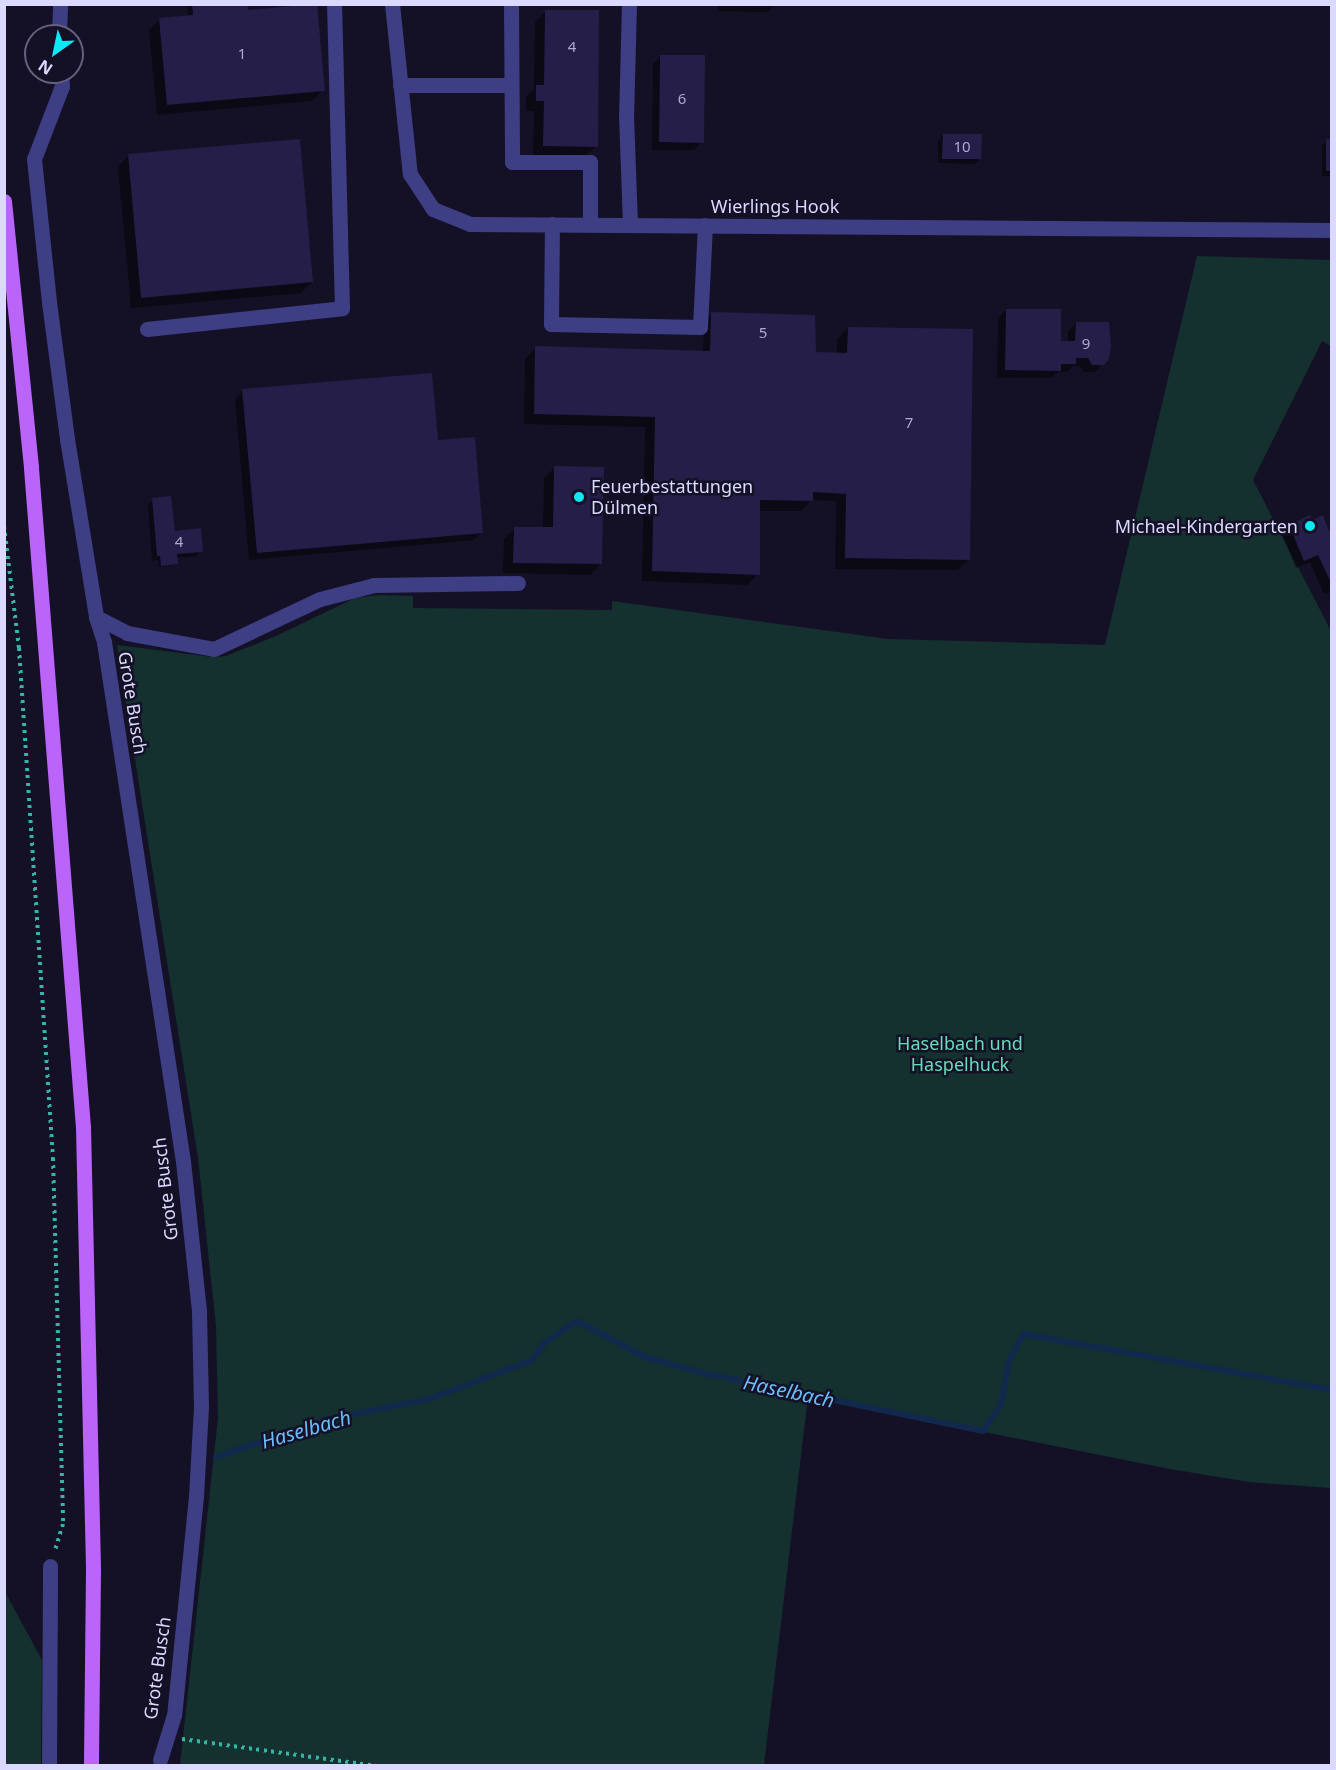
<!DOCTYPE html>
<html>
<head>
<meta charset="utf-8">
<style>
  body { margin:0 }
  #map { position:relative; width:1336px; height:1770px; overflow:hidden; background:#141127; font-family:"Noto Sans",sans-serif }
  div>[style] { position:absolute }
  .green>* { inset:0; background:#14312f }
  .shadow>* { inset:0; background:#0007 }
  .stream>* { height:6px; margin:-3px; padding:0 3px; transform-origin:3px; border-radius:3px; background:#11294c }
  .building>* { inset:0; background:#241e48 }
  .path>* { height:4px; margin-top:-2px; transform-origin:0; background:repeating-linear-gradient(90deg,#35b5a8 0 3px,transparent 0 7.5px) }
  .minor>* { height:15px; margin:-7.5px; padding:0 7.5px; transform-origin:7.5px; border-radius:7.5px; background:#3e3e84 }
  .major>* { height:15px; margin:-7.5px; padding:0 7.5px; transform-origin:7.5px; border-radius:7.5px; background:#bb64f9 }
  .dots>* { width:16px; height:16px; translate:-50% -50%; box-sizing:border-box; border:3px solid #141127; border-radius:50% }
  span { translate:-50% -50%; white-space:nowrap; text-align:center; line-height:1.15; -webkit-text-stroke:5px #141127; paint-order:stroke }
  .number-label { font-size:15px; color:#adaad0 }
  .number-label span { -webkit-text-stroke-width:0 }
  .street-label { font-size:18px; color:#dbd9fe }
  .poi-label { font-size:18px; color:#dbd9fe }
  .left { translate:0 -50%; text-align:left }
  .right { translate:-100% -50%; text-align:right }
  .park-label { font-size:18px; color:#66dcb9 }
  .water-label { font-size:20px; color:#6bbdf9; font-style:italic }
  .frame { position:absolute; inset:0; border:6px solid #dbd9fe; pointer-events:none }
  .north { position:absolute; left:24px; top:24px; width:60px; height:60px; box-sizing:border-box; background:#141127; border:2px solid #64617d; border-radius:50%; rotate:213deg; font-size:16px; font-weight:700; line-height:24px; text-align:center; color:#dbd9fe }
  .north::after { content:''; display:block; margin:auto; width:21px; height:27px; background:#0ce8f6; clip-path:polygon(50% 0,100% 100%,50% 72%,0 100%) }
</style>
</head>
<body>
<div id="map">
  <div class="green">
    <i style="clip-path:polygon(1197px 256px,1331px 260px,1331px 346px,1322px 341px,1253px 480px,1331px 631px,1331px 1488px,1249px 1482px,1170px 1469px,808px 1397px,764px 1765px,180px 1765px,218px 1418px,216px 1326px,198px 1158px,117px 645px,212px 657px,226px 656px,276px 636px,355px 598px,379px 595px,413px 596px,413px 608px,612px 610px,612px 601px,888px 639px,1105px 645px)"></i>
    <i style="clip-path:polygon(4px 1590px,42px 1660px,41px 1765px,5px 1765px)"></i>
  </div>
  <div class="shadow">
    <i style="clip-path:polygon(187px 4px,246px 4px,247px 12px,323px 90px,312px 101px,157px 115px,149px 30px,160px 19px,188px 17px)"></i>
    <i style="clip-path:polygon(718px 4px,776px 4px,768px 12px,718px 11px)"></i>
    <i style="clip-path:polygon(546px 11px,596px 146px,585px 157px,533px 157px,534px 111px,526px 111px,526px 97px,534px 89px,535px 22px)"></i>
    <i style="clip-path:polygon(661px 56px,702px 142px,694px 150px,652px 150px,653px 64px)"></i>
    <i style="clip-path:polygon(943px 135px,980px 159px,975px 164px,938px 163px,938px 141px)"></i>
    <i style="clip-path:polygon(1327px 141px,1332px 141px,1332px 176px,1322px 176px,1322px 146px)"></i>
    <i style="clip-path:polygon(129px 155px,312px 282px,301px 293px,131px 308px,118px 166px)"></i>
    <i style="clip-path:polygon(1006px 310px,1059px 342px,1068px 342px,1068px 331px,1076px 323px,1103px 364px,1095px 372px,1084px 372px,1080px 366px,1073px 366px,1067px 372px,1058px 372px,1051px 378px,997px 378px,998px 318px)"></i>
    <i style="clip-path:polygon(712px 313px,814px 354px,837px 354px,837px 339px,848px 328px,969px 559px,958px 570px,835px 569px,836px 501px,812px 500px,801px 511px,759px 511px,758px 574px,747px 585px,642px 581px,645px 427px,524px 424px,525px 359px,536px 348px,703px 351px,704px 322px)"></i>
    <i style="clip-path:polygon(243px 391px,436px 442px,482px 532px,474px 540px,249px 560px,235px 399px)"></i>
    <i style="clip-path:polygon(555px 467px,601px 564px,590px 575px,503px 573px,504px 539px,515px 528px,543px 529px,544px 478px)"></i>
    <i style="clip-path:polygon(153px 500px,173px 533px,201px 551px,196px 556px,176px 558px,174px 565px,159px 567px,158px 560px,152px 561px,148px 505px)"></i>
    <i style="clip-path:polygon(1311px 522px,1328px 533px,1332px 532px,1332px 592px,1324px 594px,1310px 562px,1296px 568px,1282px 534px,1290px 526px)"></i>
  </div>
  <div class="stream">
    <i style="left:216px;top:1457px;width:114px;rotate:-18.9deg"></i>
    <i style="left:324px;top:1420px;width:107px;rotate:-11.3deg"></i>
    <i style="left:429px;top:1399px;width:110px;rotate:-20.7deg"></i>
    <i style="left:532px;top:1360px;width:19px;rotate:-55deg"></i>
    <i style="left:543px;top:1344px;width:41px;rotate:-34.1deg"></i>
    <i style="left:577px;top:1321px;width:77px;rotate:27.9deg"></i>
    <i style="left:645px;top:1357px;width:60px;rotate:15.4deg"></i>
    <i style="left:703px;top:1373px;width:286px;rotate:11.7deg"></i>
    <i style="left:983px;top:1431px;width:32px;rotate:-56deg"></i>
    <i style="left:1001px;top:1404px;width:45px;rotate:-79.7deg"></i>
    <i style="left:1009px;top:1360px;width:30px;rotate:-60deg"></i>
    <i style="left:1024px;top:1334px;width:313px;rotate:10.3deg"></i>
  </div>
  <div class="building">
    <i style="clip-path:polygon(192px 4px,248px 4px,248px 10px,317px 4px,325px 91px,167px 105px,159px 18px,193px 15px)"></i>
    <i style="clip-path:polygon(545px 10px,599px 10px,598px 147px,543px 146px,544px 101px,536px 101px,536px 85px,544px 85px)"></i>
    <i style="clip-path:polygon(660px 55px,705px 55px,704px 143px,659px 142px)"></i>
    <i style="clip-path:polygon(943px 134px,982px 134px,981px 159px,942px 159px)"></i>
    <i style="clip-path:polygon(300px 139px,313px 282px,141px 298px,128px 154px)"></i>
    <i style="clip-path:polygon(1326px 139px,1332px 139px,1332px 171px,1326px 171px)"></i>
    <i style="clip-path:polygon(1006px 309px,1061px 309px,1061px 341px,1075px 341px,1076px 322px,1109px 322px,1111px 346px,1109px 359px,1104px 365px,1092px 365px,1088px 358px,1076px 358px,1076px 364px,1061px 364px,1061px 371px,1005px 370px)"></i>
    <i style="clip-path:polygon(711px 312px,815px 315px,816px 352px,847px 353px,848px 327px,973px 329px,970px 560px,845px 558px,846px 494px,813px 492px,813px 501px,760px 500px,760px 575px,652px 571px,655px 417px,534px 414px,535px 346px,710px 351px)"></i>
    <i style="clip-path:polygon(432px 373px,438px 440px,475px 437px,483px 533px,257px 553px,242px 389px)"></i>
    <i style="clip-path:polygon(554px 466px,604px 467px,602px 564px,513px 563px,514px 527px,553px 527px)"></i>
    <i style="clip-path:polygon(171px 496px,175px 531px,201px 528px,203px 552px,177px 554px,178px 564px,161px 566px,160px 556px,157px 556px,152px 498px)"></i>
    <i style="clip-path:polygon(1310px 515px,1312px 520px,1323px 515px,1329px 531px,1332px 530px,1332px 585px,1318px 555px,1304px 561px,1289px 525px)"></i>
  </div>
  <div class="path">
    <i style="left:4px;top:526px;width:123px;rotate:83deg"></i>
    <i style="left:19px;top:648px;width:511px;rotate:86.19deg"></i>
    <i style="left:53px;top:1158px;width:366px;rotate:88.4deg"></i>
    <i style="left:63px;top:1524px;width:28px;rotate:107deg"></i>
    <i style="left:182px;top:1739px;width:197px;rotate:7.9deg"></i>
  </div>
  <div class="minor">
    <i style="left:392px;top:4px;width:171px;rotate:84deg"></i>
    <i style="left:410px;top:174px;width:42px;rotate:56.7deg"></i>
    <i style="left:433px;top:209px;width:40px;rotate:22deg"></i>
    <i style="left:470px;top:224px;width:862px;rotate:0.4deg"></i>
    <i style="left:511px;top:4px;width:158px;rotate:89.6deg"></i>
    <i style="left:512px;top:162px;width:78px"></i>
    <i style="left:590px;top:162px;width:62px;rotate:90deg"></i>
    <i style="left:629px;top:4px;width:111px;rotate:91.5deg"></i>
    <i style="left:626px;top:115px;width:110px;rotate:87.9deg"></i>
    <i style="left:59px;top:36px;width:32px;rotate:-88deg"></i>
    <i style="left:61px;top:72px;width:14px;rotate:86deg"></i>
    <i style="left:62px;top:86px;width:78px;rotate:111deg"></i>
    <i style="left:34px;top:159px;width:144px;rotate:84deg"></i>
    <i style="left:49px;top:302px;width:138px;rotate:82.5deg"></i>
    <i style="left:67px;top:439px;width:180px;rotate:80.7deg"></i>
    <i style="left:96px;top:617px;width:26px;rotate:72deg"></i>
    <i style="left:104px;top:642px;width:525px;rotate:81.35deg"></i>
    <i style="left:183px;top:1161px;width:151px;rotate:83.9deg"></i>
    <i style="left:199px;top:1311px;width:96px;rotate:88.8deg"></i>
    <i style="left:201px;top:1407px;width:89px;rotate:93.2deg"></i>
    <i style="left:196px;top:1496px;width:220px;rotate:95.7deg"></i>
    <i style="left:174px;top:1715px;width:47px;rotate:107.3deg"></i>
    <i style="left:400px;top:85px;width:111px"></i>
    <i style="left:552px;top:224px;width:100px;rotate:90.6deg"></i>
    <i style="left:551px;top:324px;width:149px;rotate:1.2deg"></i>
    <i style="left:700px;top:327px;width:102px;rotate:-87.2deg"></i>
    <i style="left:147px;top:329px;width:196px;rotate:-6.1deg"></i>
    <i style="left:342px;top:308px;width:304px;rotate:-91.5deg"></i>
    <i style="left:96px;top:617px;width:35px;rotate:27deg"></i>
    <i style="left:127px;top:633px;width:88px;rotate:10.4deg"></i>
    <i style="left:214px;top:649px;width:117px;rotate:-25.3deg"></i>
    <i style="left:320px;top:599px;width:56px;rotate:-14.5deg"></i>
    <i style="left:374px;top:585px;width:144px;rotate:-0.8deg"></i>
    <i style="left:49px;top:1766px;width:200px;rotate:-89.7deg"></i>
  </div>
  <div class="major">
    <i style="left:4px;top:201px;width:268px;rotate:84.2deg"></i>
    <i style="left:31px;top:468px;width:661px;rotate:85.49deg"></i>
    <i style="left:83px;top:1127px;width:443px;rotate:88.7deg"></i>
    <i style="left:93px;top:1570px;width:196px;rotate:90.6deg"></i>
  </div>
  <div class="dots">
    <i style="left:579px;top:497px;background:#0ce8f6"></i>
    <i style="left:1310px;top:526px;background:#0ce8f6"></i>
  </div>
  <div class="number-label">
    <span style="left:572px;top:47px">4</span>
    <span style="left:242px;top:54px">1</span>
    <span style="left:682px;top:99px">6</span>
    <span style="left:962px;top:147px">10</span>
    <span style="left:763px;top:333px">5</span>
    <span style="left:1086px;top:344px">9</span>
    <span style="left:909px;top:423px">7</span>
    <span style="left:179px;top:542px">4</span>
  </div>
  <div class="street-label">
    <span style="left:775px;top:206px">Wierlings Hook</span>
    <span style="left:133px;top:703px;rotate:81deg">Grote Busch</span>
    <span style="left:165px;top:1189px;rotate:-97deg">Grote Busch</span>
    <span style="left:157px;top:1668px;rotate:-82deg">Grote Busch</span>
  </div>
  <div class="poi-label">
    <span class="left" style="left:591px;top:497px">Feuerbestattungen<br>Dülmen</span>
    <span class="right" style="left:1298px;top:526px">Michael-Kindergarten</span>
  </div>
  <div class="park-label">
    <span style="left:960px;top:1054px">Haselbach und<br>Haspelhuck</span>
  </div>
  <div class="water-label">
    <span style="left:789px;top:1391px;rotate:12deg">Haselbach</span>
    <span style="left:306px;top:1429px;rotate:-16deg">Haselbach</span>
  </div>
  <div class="frame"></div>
  <div class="north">N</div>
</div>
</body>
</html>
